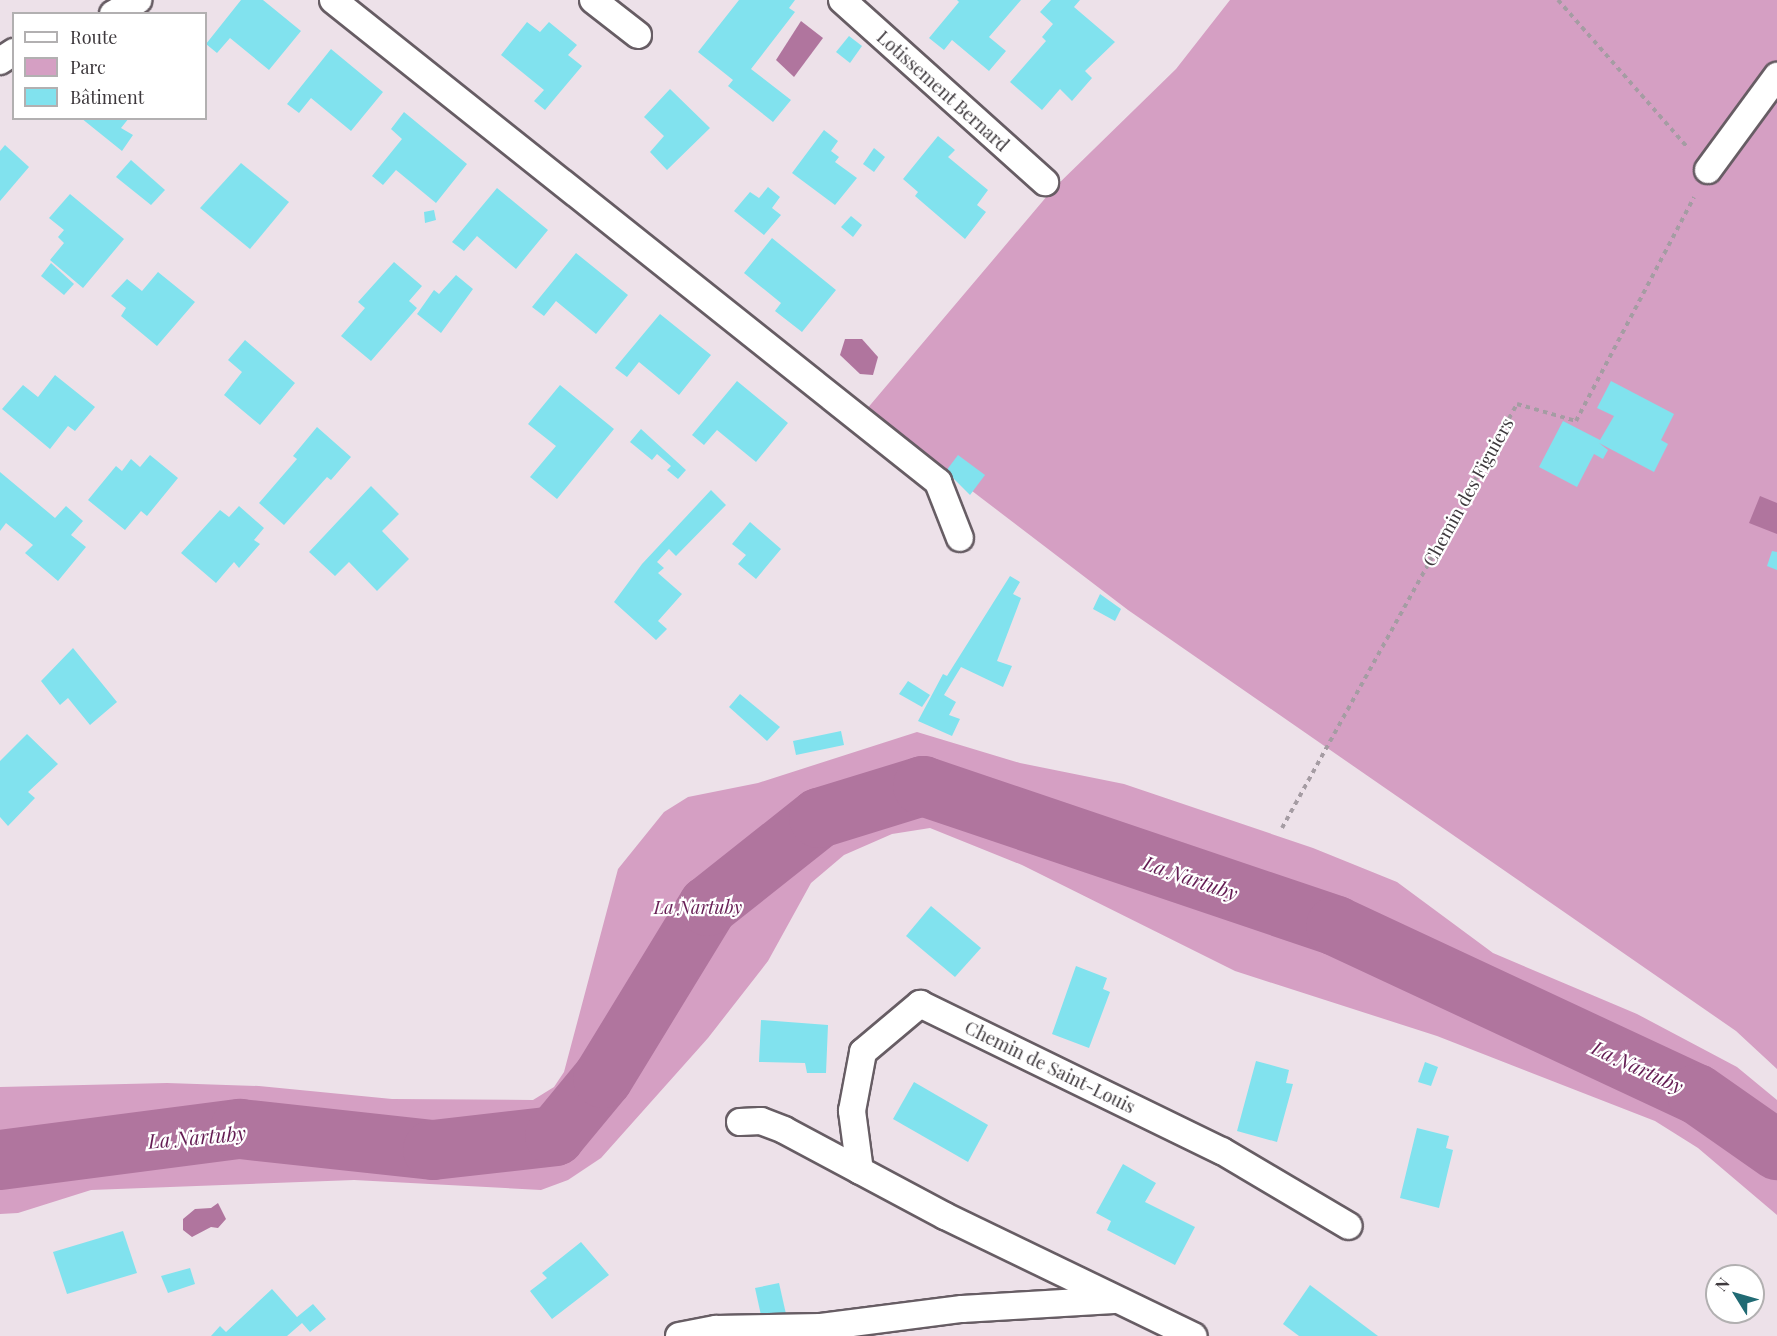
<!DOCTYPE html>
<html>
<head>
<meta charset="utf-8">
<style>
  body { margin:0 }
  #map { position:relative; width:1777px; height:1336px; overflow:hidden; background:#ede1e9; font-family:"Playfair Display",serif }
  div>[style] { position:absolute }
  .green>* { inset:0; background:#d59fc3 }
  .water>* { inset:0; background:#b0759e }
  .river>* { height:60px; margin:-30px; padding:0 30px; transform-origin:30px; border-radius:30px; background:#b0759e }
  .building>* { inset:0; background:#81e2ee }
  .path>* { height:4px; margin-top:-2px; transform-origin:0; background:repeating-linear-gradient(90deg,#a59ca3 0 4.5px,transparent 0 9px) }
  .roads { filter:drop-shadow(2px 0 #675d64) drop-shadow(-2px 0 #675d64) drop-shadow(0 2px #675d64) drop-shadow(0 -2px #675d64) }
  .street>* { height:26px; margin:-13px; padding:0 13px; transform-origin:13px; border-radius:13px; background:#fff }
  span { translate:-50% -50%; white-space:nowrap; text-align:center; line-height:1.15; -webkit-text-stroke:4.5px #fff; paint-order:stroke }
  .street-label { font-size:18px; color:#3e393d }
  .park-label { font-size:18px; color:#692157; font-style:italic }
  .water-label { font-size:20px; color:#641c53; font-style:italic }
  .legend { position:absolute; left:12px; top:12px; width:195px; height:108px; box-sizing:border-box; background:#fff; border:2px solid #b2b0b1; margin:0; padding:8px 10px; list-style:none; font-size:18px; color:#3e393d }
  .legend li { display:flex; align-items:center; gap:12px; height:30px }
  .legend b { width:30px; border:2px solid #b2b0b1 }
  .north { position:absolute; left:1705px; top:1264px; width:60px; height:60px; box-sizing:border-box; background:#fff; border:2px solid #b2b0b1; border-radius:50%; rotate:307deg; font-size:16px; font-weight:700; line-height:24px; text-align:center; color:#3e393d }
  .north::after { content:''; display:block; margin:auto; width:21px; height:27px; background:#216b74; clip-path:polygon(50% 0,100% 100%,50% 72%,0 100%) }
</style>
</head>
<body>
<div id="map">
  <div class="green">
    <i style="clip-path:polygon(1230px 0,1777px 0,1777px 1069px,1736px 1031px,1128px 610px,866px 410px,1053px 189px,1176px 69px)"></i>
    <i style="clip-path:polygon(917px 732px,1020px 763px,1124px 784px,1313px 848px,1397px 882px,1493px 953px,1637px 1014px,1737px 1067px,1777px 1100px,1777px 1215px,1698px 1148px,1655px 1121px,1437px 1036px,1235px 971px,1022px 865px,930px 828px,892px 834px,844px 855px,811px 883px,768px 961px,708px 1038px,601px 1158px,568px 1180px,541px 1190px,354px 1180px,91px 1190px,18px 1213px,0 1214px,0 1087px,167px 1083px,259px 1086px,392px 1099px,533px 1100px,554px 1087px,564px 1072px,618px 869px,664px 812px,688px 797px,758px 783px)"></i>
  </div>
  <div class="water">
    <i style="clip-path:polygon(801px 21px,823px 38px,794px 77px,776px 60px)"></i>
    <i style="clip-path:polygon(845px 339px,862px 339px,878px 357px,873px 375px,860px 374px,840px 355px)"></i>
    <i style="clip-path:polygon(1760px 496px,1777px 503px,1777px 534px,1749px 523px)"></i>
    <i style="clip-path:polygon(218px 1203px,226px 1219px,218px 1228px,211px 1227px,192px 1237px,183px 1230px,183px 1219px,195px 1209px,211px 1208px)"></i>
  </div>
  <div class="river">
    <i style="left:0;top:1160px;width:242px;rotate:-7.4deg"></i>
    <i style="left:240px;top:1129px;width:194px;rotate:6.2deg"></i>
    <i style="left:433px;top:1150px;width:123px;rotate:-6.5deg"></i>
    <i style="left:555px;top:1136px;width:75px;rotate:-50.4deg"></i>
    <i style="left:603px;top:1078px;width:202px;rotate:-58.6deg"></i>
    <i style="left:708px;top:906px;width:142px;rotate:-38.4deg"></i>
    <i style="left:819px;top:818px;width:109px;rotate:-17.1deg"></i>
    <i style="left:923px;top:786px;width:436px;rotate:18.7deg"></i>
    <i style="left:1336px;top:926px;width:398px;rotate:25deg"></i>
    <i style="left:1697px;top:1094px;width:98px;rotate:35deg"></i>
  </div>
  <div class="building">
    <i style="clip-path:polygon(241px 0,263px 0,301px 31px,269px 70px,230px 38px,217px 53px,206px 44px)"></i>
    <i style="clip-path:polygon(739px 0,795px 0,789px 8px,795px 12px,751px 69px,791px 100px,773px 122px,728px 86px,733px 80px,698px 52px)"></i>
    <i style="clip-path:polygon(957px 0,1021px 0,989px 37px,1006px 51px,989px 71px,952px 40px,944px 50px,929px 38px,959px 2px)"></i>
    <i style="clip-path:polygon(1051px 0,1080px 0,1074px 7px,1115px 42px,1085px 71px,1092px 78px,1072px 101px,1060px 89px,1042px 110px,1010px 82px,1046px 41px,1042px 37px,1053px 24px,1040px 12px)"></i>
    <i style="clip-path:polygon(527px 22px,540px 32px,549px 22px,577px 45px,568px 55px,582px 66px,545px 110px,534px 101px,544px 90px,501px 55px)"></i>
    <i style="clip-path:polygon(849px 36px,862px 46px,850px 63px,836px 52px)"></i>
    <i style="clip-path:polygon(331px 49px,383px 92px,351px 131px,311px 98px,299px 113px,287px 104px)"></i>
    <i style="clip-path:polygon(670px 89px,710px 128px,667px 170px,650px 152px,664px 136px,644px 117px)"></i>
    <i style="clip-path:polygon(404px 112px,467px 164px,436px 203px,396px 170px,383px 185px,372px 176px,402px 139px,391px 129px)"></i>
    <i style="clip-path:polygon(81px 118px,129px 118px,121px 128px,133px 135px,122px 151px)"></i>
    <i style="clip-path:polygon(824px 130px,838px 141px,831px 151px,839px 157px,835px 162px,857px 178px,835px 205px,792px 173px)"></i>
    <i style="clip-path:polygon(938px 136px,955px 150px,948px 157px,988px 190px,977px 205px,986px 212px,965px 239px,915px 196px,918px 192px,903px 179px)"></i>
    <i style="clip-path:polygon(5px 145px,29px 167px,0 201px,0 151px)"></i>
    <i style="clip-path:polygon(874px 148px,885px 157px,874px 172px,863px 164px)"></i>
    <i style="clip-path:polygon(131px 160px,165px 190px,151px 205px,116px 177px)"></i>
    <i style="clip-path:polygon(241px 163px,289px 202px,250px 249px,200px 208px)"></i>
    <i style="clip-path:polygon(768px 187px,780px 197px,772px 208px,781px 215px,764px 235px,734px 211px,750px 192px,759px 198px)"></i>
    <i style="clip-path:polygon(497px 188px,548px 230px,516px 269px,477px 236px,464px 251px,452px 242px)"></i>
    <i style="clip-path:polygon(70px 194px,124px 239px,83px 288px,50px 260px,64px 243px,58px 237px,64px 230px,49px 218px)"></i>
    <i style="clip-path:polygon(434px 210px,436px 220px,425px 223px,424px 212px)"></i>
    <i style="clip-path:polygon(851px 216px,862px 225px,853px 237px,841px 227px)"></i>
    <i style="clip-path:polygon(772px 238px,836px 290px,802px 332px,775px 311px,781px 303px,744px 273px)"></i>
    <i style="clip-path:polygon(576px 253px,628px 295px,596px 334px,556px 301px,544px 316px,532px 307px)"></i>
    <i style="clip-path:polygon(394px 262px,422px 286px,409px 301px,417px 308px,371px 361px,341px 336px,365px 308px,358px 302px)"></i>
    <i style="clip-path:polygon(51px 263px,74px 284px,64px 295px,41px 276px)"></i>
    <i style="clip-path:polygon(158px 272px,195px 302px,157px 346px,121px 316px,126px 308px,111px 296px,127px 279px,142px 291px)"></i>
    <i style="clip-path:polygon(456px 275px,473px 289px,441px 333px,417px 314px,434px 290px,439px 294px)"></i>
    <i style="clip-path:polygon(660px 314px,711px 355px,679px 395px,639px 362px,627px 377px,615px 368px)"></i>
    <i style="clip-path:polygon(245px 340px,295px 383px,260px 425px,224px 395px,242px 372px,228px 360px)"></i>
    <i style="clip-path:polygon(55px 375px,95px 407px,75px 431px,68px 426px,50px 449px,2px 409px,23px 385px,38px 397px)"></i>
    <i style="clip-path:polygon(737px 381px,788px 423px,756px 462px,717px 430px,704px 445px,692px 435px)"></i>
    <i style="clip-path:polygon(1611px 381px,1674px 414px,1661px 440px,1668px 444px,1654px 472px,1599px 443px,1608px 450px,1603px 459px,1594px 454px,1577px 487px,1539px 467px,1563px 421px,1600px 440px,1614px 416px,1597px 408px)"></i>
    <i style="clip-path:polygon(560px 385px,614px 429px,557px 499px,530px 477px,556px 446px,528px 424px)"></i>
    <i style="clip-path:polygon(317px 427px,351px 457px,331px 480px,327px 477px,284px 525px,259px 503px,297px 459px,293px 456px)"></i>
    <i style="clip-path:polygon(641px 429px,686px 470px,678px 479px,667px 470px,671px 466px,657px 454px,652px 460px,630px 442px)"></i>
    <i style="clip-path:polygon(150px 455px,178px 478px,147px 516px,141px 511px,125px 530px,88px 500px,116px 466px,122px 471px,131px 459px,140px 467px)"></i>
    <i style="clip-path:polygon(958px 455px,985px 475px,970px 495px,946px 471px)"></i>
    <i style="clip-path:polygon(0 472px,55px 518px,66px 506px,83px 521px,71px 535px,86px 547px,58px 581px,25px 553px,33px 545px,6px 523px,0 531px)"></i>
    <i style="clip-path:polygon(371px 486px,399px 514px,382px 531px,409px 559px,377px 591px,349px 562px,335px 576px,309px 552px)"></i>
    <i style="clip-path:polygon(711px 490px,726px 505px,676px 556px,669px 549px,657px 562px,664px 568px,658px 573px,682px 594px,658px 621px,667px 629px,656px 640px,614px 602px,642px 564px)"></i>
    <i style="clip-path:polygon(239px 506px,264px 528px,254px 540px,260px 544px,239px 568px,234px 562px,216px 583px,181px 553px,220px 510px,229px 517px)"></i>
    <i style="clip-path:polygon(750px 522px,781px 549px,756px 579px,738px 564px,746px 555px,732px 544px)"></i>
    <i style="clip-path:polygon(1772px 551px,1777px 552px,1777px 570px,1767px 566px)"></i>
    <i style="clip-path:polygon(1010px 576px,1020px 582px,1013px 594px,1021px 598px,997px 661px,1012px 666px,1003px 687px,961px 667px,944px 695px,956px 702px,949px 715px,960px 719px,952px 736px,918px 721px,943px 674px,947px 676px)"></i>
    <i style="clip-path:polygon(1100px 594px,1121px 609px,1115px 621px,1093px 609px)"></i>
    <i style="clip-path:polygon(73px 648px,117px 702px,90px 725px,68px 698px,60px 705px,41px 681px)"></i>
    <i style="clip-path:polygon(908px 681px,930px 695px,922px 707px,899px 694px)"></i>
    <i style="clip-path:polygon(740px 694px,780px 727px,767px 741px,729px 707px)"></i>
    <i style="clip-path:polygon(841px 731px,844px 745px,796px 755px,793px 741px)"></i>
    <i style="clip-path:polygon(27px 734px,58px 764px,28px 792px,35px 798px,8px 826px,0 817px,0 761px)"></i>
    <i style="clip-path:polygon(931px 906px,981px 948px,955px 977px,906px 936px)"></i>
    <i style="clip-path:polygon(1076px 966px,1107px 978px,1103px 989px,1110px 992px,1089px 1048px,1052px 1034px)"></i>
    <i style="clip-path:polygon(761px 1020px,828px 1025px,826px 1073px,807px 1073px,805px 1063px,759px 1062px)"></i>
    <i style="clip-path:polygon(1256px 1061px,1289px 1070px,1286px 1083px,1293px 1084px,1277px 1142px,1237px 1131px)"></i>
    <i style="clip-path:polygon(1425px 1062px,1438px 1067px,1431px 1086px,1418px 1082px)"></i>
    <i style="clip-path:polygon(914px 1082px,988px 1125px,968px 1162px,893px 1119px)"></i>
    <i style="clip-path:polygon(1417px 1128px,1449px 1136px,1446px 1148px,1453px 1150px,1439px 1208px,1400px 1198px)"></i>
    <i style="clip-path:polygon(1123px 1164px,1156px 1183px,1145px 1202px,1195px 1227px,1175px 1265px,1107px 1230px,1111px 1221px,1096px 1213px)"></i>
    <i style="clip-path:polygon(123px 1231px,137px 1273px,67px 1294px,53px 1252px)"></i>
    <i style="clip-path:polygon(581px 1242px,609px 1275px,552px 1319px,530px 1291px,547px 1278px,542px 1273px)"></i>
    <i style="clip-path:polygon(190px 1268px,195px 1284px,168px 1293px,161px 1276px)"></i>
    <i style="clip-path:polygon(779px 1283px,786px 1314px,762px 1320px,755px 1288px)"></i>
    <i style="clip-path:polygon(1310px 1285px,1378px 1336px,1299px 1336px,1283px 1324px)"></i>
    <i style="clip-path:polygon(272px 1289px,297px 1317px,313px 1304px,326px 1319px,310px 1332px,302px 1323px,287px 1336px,211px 1336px,220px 1326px,226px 1332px)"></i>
  </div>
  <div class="path">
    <i style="left:1558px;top:0;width:198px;rotate:48.7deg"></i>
    <i style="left:1282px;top:828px;width:485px;rotate:-61deg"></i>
    <i style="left:1517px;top:404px;width:61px;rotate:16.1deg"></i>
    <i style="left:1576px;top:421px;width:253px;rotate:-62.2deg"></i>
  </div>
  <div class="roads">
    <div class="street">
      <i style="left:333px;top:0;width:774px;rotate:38.54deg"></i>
      <i style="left:938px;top:482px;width:60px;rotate:68.6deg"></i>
      <i style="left:593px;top:0;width:57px;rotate:37.9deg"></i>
      <i style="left:842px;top:0;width:273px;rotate:41.9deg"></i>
      <i style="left:113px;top:14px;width:29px;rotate:-29deg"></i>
      <i style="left:0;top:61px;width:17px;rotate:-33deg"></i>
      <i style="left:1708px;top:170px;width:117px;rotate:-53.7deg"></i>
      <i style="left:740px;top:1122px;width:21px;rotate:-3deg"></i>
      <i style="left:761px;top:1121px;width:25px;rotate:21deg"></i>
      <i style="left:784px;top:1130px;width:183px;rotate:28.1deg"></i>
      <i style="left:945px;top:1216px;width:276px;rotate:25.8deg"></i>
      <i style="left:860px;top:1171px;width:61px;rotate:-97.6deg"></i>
      <i style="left:852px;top:1111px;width:60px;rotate:-79.4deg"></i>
      <i style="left:863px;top:1052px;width:75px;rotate:-40.1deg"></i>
      <i style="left:920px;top:1004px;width:336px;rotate:26deg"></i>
      <i style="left:1222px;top:1151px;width:147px;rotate:30.6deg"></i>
      <i style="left:679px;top:1336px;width:38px;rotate:-11deg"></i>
      <i style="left:716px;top:1329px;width:105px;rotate:-1.1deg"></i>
      <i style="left:818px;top:1336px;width:9px;rotate:-72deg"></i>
      <i style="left:821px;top:1327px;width:142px;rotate:-7.3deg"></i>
      <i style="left:962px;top:1309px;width:152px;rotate:-3.4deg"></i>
    </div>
  </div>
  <div class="street-label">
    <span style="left:943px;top:91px;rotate:42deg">Lotissement Bernard</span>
    <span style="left:1468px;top:492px;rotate:-61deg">Chemin des Figuiers</span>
    <span style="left:1050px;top:1067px;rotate:26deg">Chemin de Saint-Louis</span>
  </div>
  <div class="park-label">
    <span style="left:698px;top:907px">La Nartuby</span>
  </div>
  <div class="water-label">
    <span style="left:1191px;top:877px;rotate:19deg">La Nartuby</span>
    <span style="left:1638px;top:1066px;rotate:25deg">La Nartuby</span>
    <span style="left:197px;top:1136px;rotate:-5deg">La Nartuby</span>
  </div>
  <ul class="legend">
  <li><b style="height:8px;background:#fff"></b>Route</li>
  <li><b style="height:16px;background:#d59fc3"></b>Parc</li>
  <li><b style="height:16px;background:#81e2ee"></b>Bâtiment</li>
  </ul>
  <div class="north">N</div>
</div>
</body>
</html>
